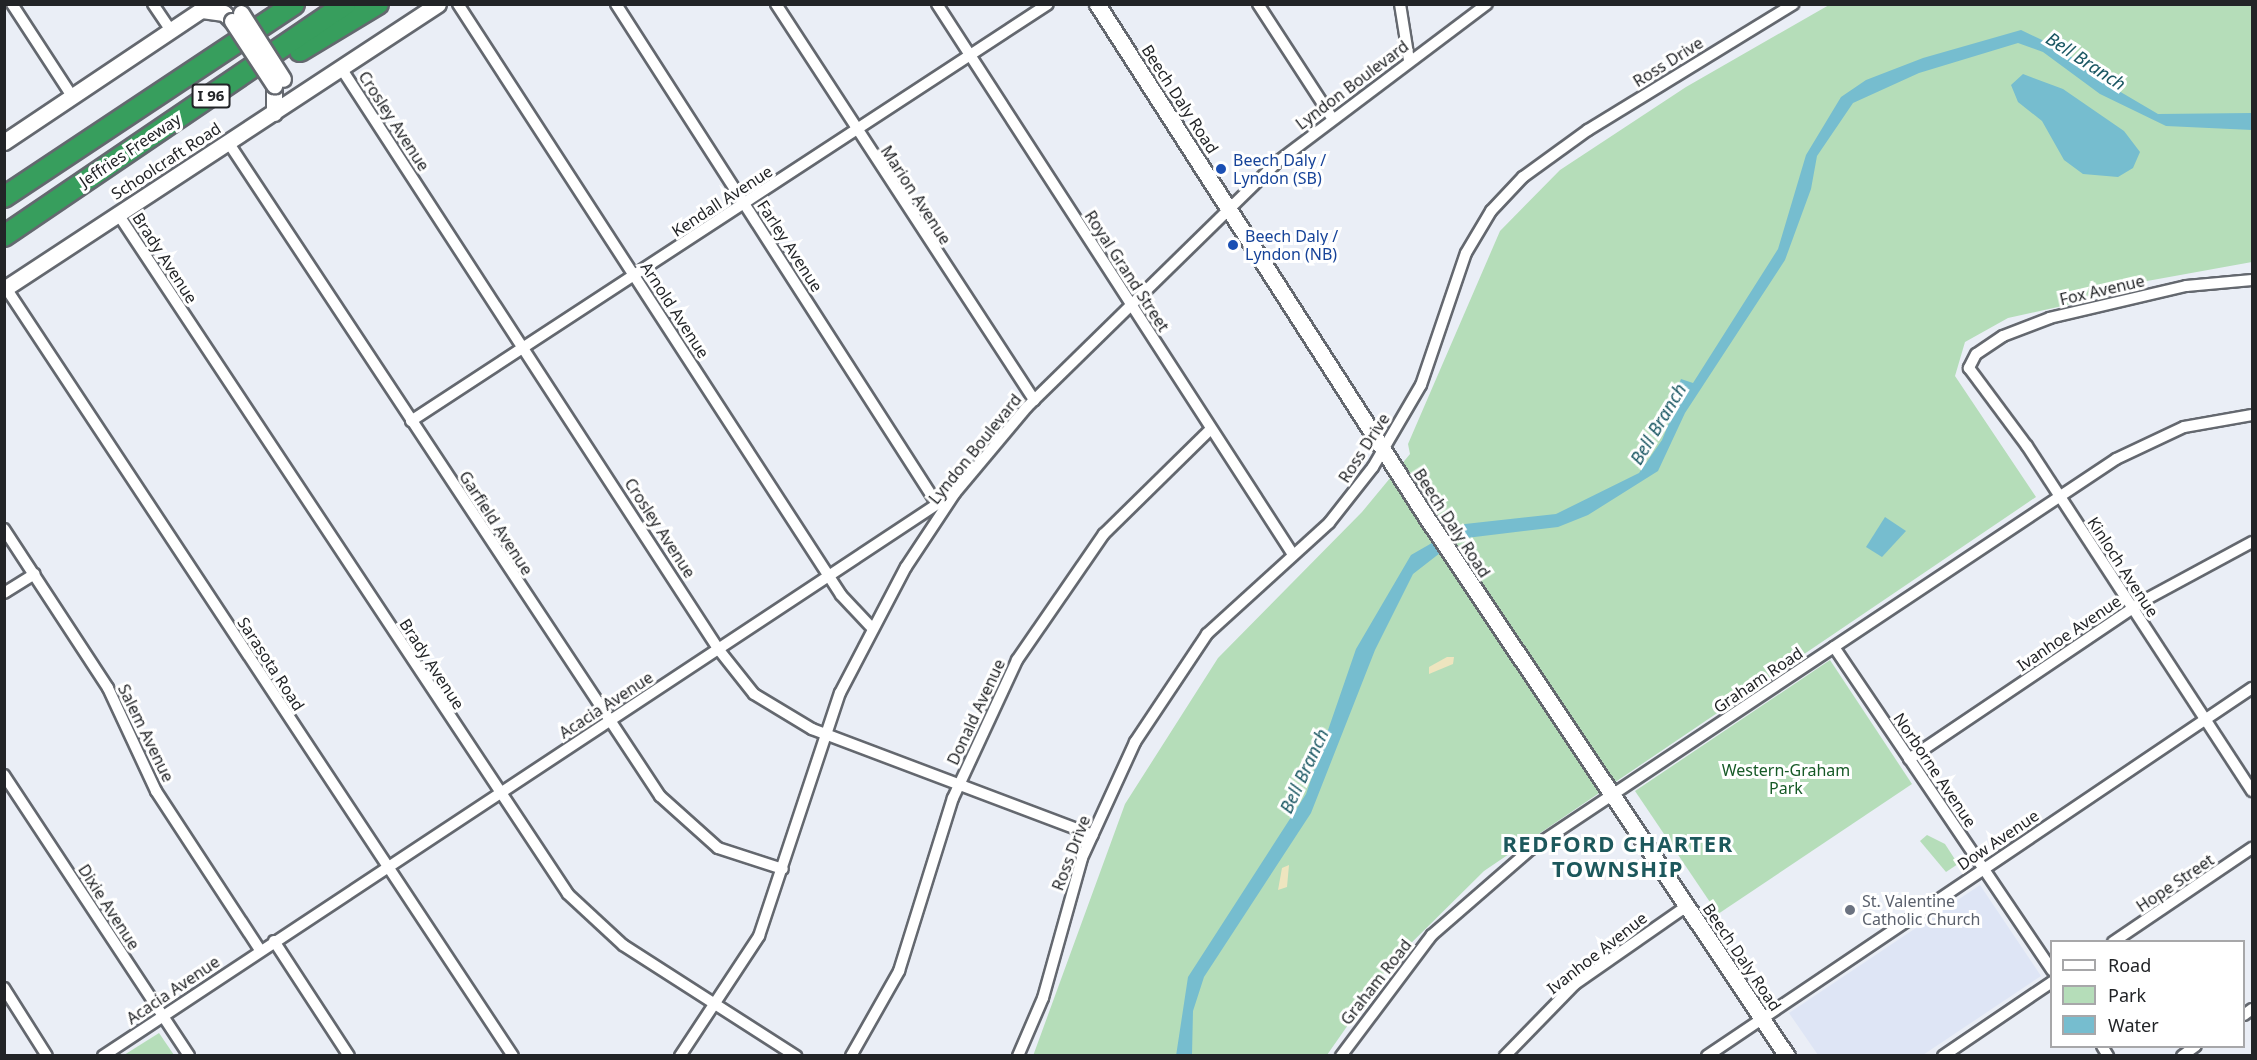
<!DOCTYPE html>
<html>
<head>
<meta charset="utf-8">
<style>
  body { margin:0 }
  #map { position:relative; width:2257px; height:1060px; overflow:hidden; background:#eaeef6; font-family:"Noto Sans",sans-serif }
  div>[style] { position:absolute }
  .built>* { inset:0; background:#dee5f5 }
  .green>* { inset:0; background:#b5ddb9 }
  .sand>* { inset:0; background:#eee5bf }
  .water>* { inset:0; background:#76bdcf }
  .roads { filter:drop-shadow(2px 0 #64686f) drop-shadow(-2px 0 #64686f) drop-shadow(0 2px #64686f) drop-shadow(0 -2px #64686f) }
  .minor>* { height:10px; margin:-5px; padding:0 5px; transform-origin:5px; border-radius:5px; background:#fff }
  .secondary>* { height:15px; margin:-7.5px; padding:0 7.5px; transform-origin:7.5px; border-radius:7.5px; background:#fff }
  .motorway>* { height:20px; margin:-10px; padding:0 10px; transform-origin:10px; border-radius:10px; background:#379e5d }
  .bridges { filter:drop-shadow(2px 0 #64686f) drop-shadow(-2px 0 #64686f) drop-shadow(0 2px #64686f) drop-shadow(0 -2px #64686f) }
  .secondary-bridge>* { height:15px; margin:-7.5px; padding:0 7.5px; transform-origin:7.5px; border-radius:7.5px; background:#fff }
  .dots>* { width:16px; height:16px; translate:-50% -50%; box-sizing:border-box; border:3px solid #fff; border-radius:50% }
  span { translate:-50% -50%; white-space:nowrap; text-align:center; line-height:1.15; -webkit-text-stroke:6px #fff; paint-order:stroke }
  .shield-label span { padding:2px 4px; background:#fff; border:2px solid; border-radius:4px; -webkit-text-stroke-width:0 }
  .shield-label { font-size:15px; color:#222427; font-weight:700 }
  .street-label { font-size:16px; color:#222427 }
  .transit-label { font-size:16px; color:#164399 }
  .left { translate:0 -50%; text-align:left }
  .park-label { font-size:16px; color:#175a27 }
  .worship-label { font-size:16px; color:#5b616d }
  .water-label { font-size:18px; color:#1a5763; font-style:italic }
  .district-label { font-size:22px; color:#1d585c; font-weight:700; letter-spacing:1.5px }
  .frame { position:absolute; inset:0; border:6px solid #222427; pointer-events:none }
  .legend { position:absolute; left:2050px; top:940px; width:195px; height:108px; box-sizing:border-box; background:#fff; border:2px solid #a7a7a9; margin:0; padding:8px 10px; list-style:none; font-size:18px; color:#222427 }
  .legend li { display:flex; align-items:center; gap:12px; height:30px }
  .legend b { width:30px; border:2px solid #a7a7a9 }
</style>
</head>
<body>
<div id="map">
  <div class="built">
    <i style="clip-path:polygon(1980px 885px,2041px 976px,1923px 1055px,1818px 1055px,1789px 1013px)"></i>
  </div>
  <div class="green">
    <i style="clip-path:polygon(1829px 5px,2252px 5px,2252px 262px,2114px 287px,2076px 303px,2008px 318px,1965px 342px,1955px 376px,2036px 497px,1484px 871px,1392px 962px,1327px 1055px,1033px 1056px,1125px 804px,1218px 658px,1362px 512px,1410px 454px,1408px 444px,1500px 231px,1560px 170px,1686px 87px)"></i>
    <i style="clip-path:polygon(1830px 660px,1912px 784px,1718px 914px,1635px 791px)"></i>
    <i style="clip-path:polygon(1927px 835px,1945px 844px,1958px 864px,1946px 872px,1920px 841px)"></i>
    <i style="clip-path:polygon(159px 1033px,174px 1055px,124px 1055px)"></i>
  </div>
  <div class="sand">
    <i style="clip-path:polygon(1447px 657px,1454px 657px,1453px 664px,1429px 674px,1429px 667px)"></i>
    <i style="clip-path:polygon(1289px 865px,1287px 887px,1278px 890px,1282px 868px)"></i>
  </div>
  <div class="water">
    <i style="clip-path:polygon(2021px 30px,2057px 47px,2065px 39px,2066px 52px,2090px 74px,2158px 114px,2252px 113px,2252px 130px,2166px 126px,2100px 94px,2043px 52px,2018px 43px,1919px 73px,1853px 103px,1817px 156px,1811px 189px,1785px 260px,1685px 413px,1658px 471px,1588px 515px,1558px 527px,1458px 539px,1413px 574px,1375px 650px,1311px 813px,1204px 977px,1193px 1011px,1192px 1055px,1176px 1056px,1188px 977px,1306px 794px,1356px 649px,1411px 555px,1465px 524px,1556px 514px,1639px 473px,1662px 440px,1682px 391px,1677px 389px,1681px 379px,1693px 383px,1778px 249px,1806px 155px,1841px 97px,1866px 80px,1923px 58px)"></i>
    <i style="clip-path:polygon(2023px 74px,2063px 89px,2124px 131px,2140px 152px,2133px 168px,2118px 177px,2083px 174px,2064px 160px,2042px 121px,2018px 102px,2011px 85px)"></i>
    <i style="clip-path:polygon(1885px 517px,1906px 531px,1882px 557px,1866px 547px)"></i>
  </div>
  <div class="roads">
    <div class="minor">
      <i style="left:12px;top:4px;width:110px;rotate:56.9deg"></i>
      <i style="left:153px;top:4px;width:32px;rotate:56deg"></i>
      <i style="left:458px;top:4px;width:704px;rotate:57.05deg"></i>
      <i style="left:841px;top:595px;width:45px;rotate:46.8deg"></i>
      <i style="left:616px;top:4px;width:594px;rotate:57.3deg"></i>
      <i style="left:776px;top:4px;width:473px;rotate:56.9deg"></i>
      <i style="left:937px;top:4px;width:654px;rotate:57.11deg"></i>
      <i style="left:1258px;top:4px;width:136px;rotate:57deg"></i>
      <i style="left:1400px;top:4px;width:57px;rotate:80.9deg"></i>
      <i style="left:341px;top:68px;width:694px;rotate:57deg"></i>
      <i style="left:719px;top:650px;width:56px;rotate:51.5deg"></i>
      <i style="left:754px;top:694px;width:68px;rotate:31.1deg"></i>
      <i style="left:812px;top:729px;width:300px;rotate:20.7deg"></i>
      <i style="left:228px;top:142px;width:784px;rotate:56.55deg"></i>
      <i style="left:660px;top:796px;width:78px;rotate:41.9deg"></i>
      <i style="left:718px;top:848px;width:68px;rotate:17.9deg"></i>
      <i style="left:118px;top:214px;width:815px;rotate:56.5deg"></i>
      <i style="left:568px;top:894px;width:75px;rotate:42.8deg"></i>
      <i style="left:623px;top:945px;width:206px;rotate:32.7deg"></i>
      <i style="left:2252px;top:280px;width:66px;rotate:174.8deg"></i>
      <i style="left:2186px;top:286px;width:140px;rotate:166.8deg"></i>
      <i style="left:2050px;top:318px;width:50px;rotate:159deg"></i>
      <i style="left:2003px;top:336px;width:32px;rotate:146deg"></i>
      <i style="left:1976px;top:354px;width:16px;rotate:117deg"></i>
      <i style="left:1969px;top:368px;width:97px;rotate:53.4deg"></i>
      <i style="left:2027px;top:446px;width:412px;rotate:56.9deg"></i>
      <i style="left:6px;top:288px;width:920px;rotate:56.57deg"></i>
      <i style="left:411px;top:421px;width:761px;rotate:-33.21deg"></i>
      <i style="left:4px;top:529px;width:190px;rotate:56.8deg"></i>
      <i style="left:108px;top:688px;width:114px;rotate:65deg"></i>
      <i style="left:156px;top:791px;width:190px;rotate:56.8deg"></i>
      <i style="left:4px;top:593px;width:36px;rotate:-32deg"></i>
      <i style="left:1834px;top:647px;width:390px;rotate:56deg"></i>
      <i style="left:1909px;top:759px;width:282px;rotate:-34deg"></i>
      <i style="left:2143px;top:601px;width:124px;rotate:-28.4deg"></i>
      <i style="left:4px;top:775px;width:336px;rotate:56.6deg"></i>
      <i style="left:274px;top:941px;width:137px;rotate:56.9deg"></i>
      <i style="left:2113px;top:942px;width:168px;rotate:-34.1deg"></i>
      <i style="left:4px;top:988px;width:80px;rotate:57.7deg"></i>
      <i style="left:2244px;top:1015px;width:10px;rotate:-37deg"></i>
      <i style="left:2102px;top:1046px;width:12px;rotate:59deg"></i>
      <i style="left:103px;top:1056px;width:1017px;rotate:-33.49deg"></i>
      <i style="left:680px;top:1056px;width:144px;rotate:-56.6deg"></i>
      <i style="left:759px;top:936px;width:256px;rotate:-71.6deg"></i>
      <i style="left:840px;top:693px;width:142px;rotate:-62.4deg"></i>
      <i style="left:906px;top:567px;width:89px;rotate:-56.5deg"></i>
      <i style="left:955px;top:493px;width:112px;rotate:-50.1deg"></i>
      <i style="left:1027px;top:407px;width:349px;rotate:-44.4deg"></i>
      <i style="left:1276px;top:163px;width:264px;rotate:-37deg"></i>
      <i style="left:851px;top:1056px;width:98px;rotate:-60.5deg"></i>
      <i style="left:899px;top:971px;width:181px;rotate:-72.7deg"></i>
      <i style="left:953px;top:798px;width:152px;rotate:-65.1deg"></i>
      <i style="left:1017px;top:660px;width:153px;rotate:-55.4deg"></i>
      <i style="left:1104px;top:534px;width:148px;rotate:-44.5deg"></i>
      <i style="left:1018px;top:1056px;width:63px;rotate:-66.7deg"></i>
      <i style="left:1043px;top:998px;width:145px;rotate:-74.4deg"></i>
      <i style="left:1082px;top:858px;width:128px;rotate:-65.4deg"></i>
      <i style="left:1135px;top:742px;width:130px;rotate:-56.3deg"></i>
      <i style="left:1207px;top:634px;width:165px;rotate:-42.3deg"></i>
      <i style="left:1329px;top:523px;width:71px;rotate:-51.8deg"></i>
      <i style="left:1373px;top:467px;width:95px;rotate:-59.7deg"></i>
      <i style="left:1421px;top:385px;width:139px;rotate:-71.2deg"></i>
      <i style="left:1466px;top:253px;width:49px;rotate:-59.2deg"></i>
      <i style="left:1491px;top:211px;width:47px;rotate:-46.7deg"></i>
      <i style="left:1523px;top:177px;width:80px;rotate:-35.9deg"></i>
      <i style="left:1588px;top:130px;width:241px;rotate:-31.5deg"></i>
      <i style="left:1341px;top:1056px;width:151px;rotate:-53.1deg"></i>
      <i style="left:1432px;top:935px;width:131px;rotate:-41deg"></i>
      <i style="left:1531px;top:849px;width:703px;rotate:-33.69deg"></i>
      <i style="left:2116px;top:459px;width:75px;rotate:-25.2deg"></i>
      <i style="left:2184px;top:427px;width:69px;rotate:-10deg"></i>
      <i style="left:1505px;top:1056px;width:100px;rotate:-45.8deg"></i>
      <i style="left:1575px;top:984px;width:136px;rotate:-34.9deg"></i>
      <i style="left:1707px;top:1056px;width:658px;rotate:-34.03deg"></i>
      <i style="left:1943px;top:1056px;width:132px;rotate:-34.2deg"></i>
      <i style="left:2182px;top:1056px;width:17px;rotate:-36deg"></i>
    </div>
    <div class="secondary">
      <i style="left:1097px;top:4px;width:611px;rotate:57.3deg"></i>
      <i style="left:1427px;top:518px;width:647px;rotate:56.21deg"></i>
      <i style="left:202px;top:10px;width:22px;rotate:8deg"></i>
      <i style="left:224px;top:13px;width:11px;rotate:45deg"></i>
      <i style="left:274px;top:113px;width:28px;rotate:-90deg"></i>
      <i style="left:4px;top:142px;width:248px;rotate:-33.8deg"></i>
      <i style="left:4px;top:289px;width:519px;rotate:-33.29deg"></i>
    </div>
    <div class="motorway">
      <i style="left:300px;top:51px;width:91px;rotate:-31.1deg"></i>
      <i style="left:4px;top:197px;width:348px;rotate:-33.6deg"></i>
      <i style="left:4px;top:236px;width:413px;rotate:-34.2deg"></i>
    </div>
  </div>
  <div class="bridges">
    <div class="secondary-bridge">
      <i style="left:241px;top:13px;width:78px;rotate:57.5deg"></i>
      <i style="left:232px;top:21px;width:77px;rotate:56.7deg"></i>
    </div>
  </div>
  <div class="dots">
    <i style="left:1221px;top:169px;background:#1a4fb4"></i>
    <i style="left:1233px;top:245px;background:#1a4fb4"></i>
    <i style="left:1850px;top:910px;background:#6b7280"></i>
  </div>
  <div class="shield-label">
    <span style="left:211px;top:96px">I 96</span>
  </div>
  <div class="street-label">
    <span style="left:1668px;top:62px;rotate:-32deg">Ross Drive</span>
    <span style="left:1352px;top:85px;rotate:-37deg">Lyndon Boulevard</span>
    <span style="left:1180px;top:99px;rotate:57deg">Beech Daly Road</span>
    <span style="left:394px;top:121px;rotate:57deg">Crosley Avenue</span>
    <span style="left:130px;top:150px;rotate:-34deg">Jeffries Freeway</span>
    <span style="left:166px;top:161px;rotate:-33deg">Schoolcraft Road</span>
    <span style="left:916px;top:195px;rotate:57deg">Marion Avenue</span>
    <span style="left:722px;top:201px;rotate:-33deg">Kendall Avenue</span>
    <span style="left:790px;top:246px;rotate:57deg">Farley Avenue</span>
    <span style="left:165px;top:258px;rotate:57deg">Brady Avenue</span>
    <span style="left:1127px;top:271px;rotate:57deg">Royal Grand Street</span>
    <span style="left:2102px;top:290px;rotate:-13deg">Fox Avenue</span>
    <span style="left:675px;top:310px;rotate:57deg">Arnold Avenue</span>
    <span style="left:1364px;top:448px;rotate:-57deg">Ross Drive</span>
    <span style="left:975px;top:449px;rotate:-51deg">Lyndon Boulevard</span>
    <span style="left:496px;top:523px;rotate:57deg">Garfield Avenue</span>
    <span style="left:1452px;top:523px;rotate:57deg">Beech Daly Road</span>
    <span style="left:660px;top:528px;rotate:57deg">Crosley Avenue</span>
    <span style="left:2123px;top:567px;rotate:57deg">Kinloch Avenue</span>
    <span style="left:2069px;top:633px;rotate:-34deg">Ivanhoe Avenue</span>
    <span style="left:271px;top:664px;rotate:57deg">Sarasota Road</span>
    <span style="left:432px;top:664px;rotate:57deg">Brady Avenue</span>
    <span style="left:1758px;top:680px;rotate:-34deg">Graham Road</span>
    <span style="left:606px;top:705px;rotate:-33deg">Acacia Avenue</span>
    <span style="left:976px;top:712px;rotate:-65deg">Donald Avenue</span>
    <span style="left:146px;top:733px;rotate:64deg">Salem Avenue</span>
    <span style="left:1935px;top:770px;rotate:56deg">Norborne Avenue</span>
    <span style="left:1998px;top:840px;rotate:-34deg">Dow Avenue</span>
    <span style="left:1071px;top:853px;rotate:-69deg">Ross Drive</span>
    <span style="left:2175px;top:883px;rotate:-34deg">Hope Street</span>
    <span style="left:109px;top:907px;rotate:57deg">Dixie Avenue</span>
    <span style="left:1597px;top:953px;rotate:-38deg">Ivanhoe Avenue</span>
    <span style="left:1742px;top:957px;rotate:56deg">Beech Daly Road</span>
    <span style="left:1376px;top:982px;rotate:-52deg">Graham Road</span>
    <span style="left:173px;top:990px;rotate:-34deg">Acacia Avenue</span>
  </div>
  <div class="transit-label">
    <span class="left" style="left:1233px;top:169px">Beech Daly /<br>Lyndon (SB)</span>
    <span class="left" style="left:1245px;top:245px">Beech Daly /<br>Lyndon (NB)</span>
  </div>
  <div class="park-label">
    <span style="left:1786px;top:779px">Western-Graham<br>Park</span>
  </div>
  <div class="worship-label">
    <span class="left" style="left:1862px;top:910px">St. Valentine<br>Catholic Church</span>
  </div>
  <div class="water-label">
    <span style="left:2086px;top:61px;rotate:33deg">Bell Branch</span>
    <span style="left:1658px;top:424px;rotate:-59deg">Bell Branch</span>
    <span style="left:1304px;top:771px;rotate:-65deg">Bell Branch</span>
  </div>
  <div class="district-label">
    <span style="left:1618px;top:856px">REDFORD CHARTER<br>TOWNSHIP</span>
  </div>
  <div class="frame"></div>
  <ul class="legend">
  <li><b style="height:8px;background:#fff"></b>Road</li>
  <li><b style="height:16px;background:#b5ddb9"></b>Park</li>
  <li><b style="height:16px;background:#76bdcf"></b>Water</li>
  </ul>
</div>
</body>
</html>
